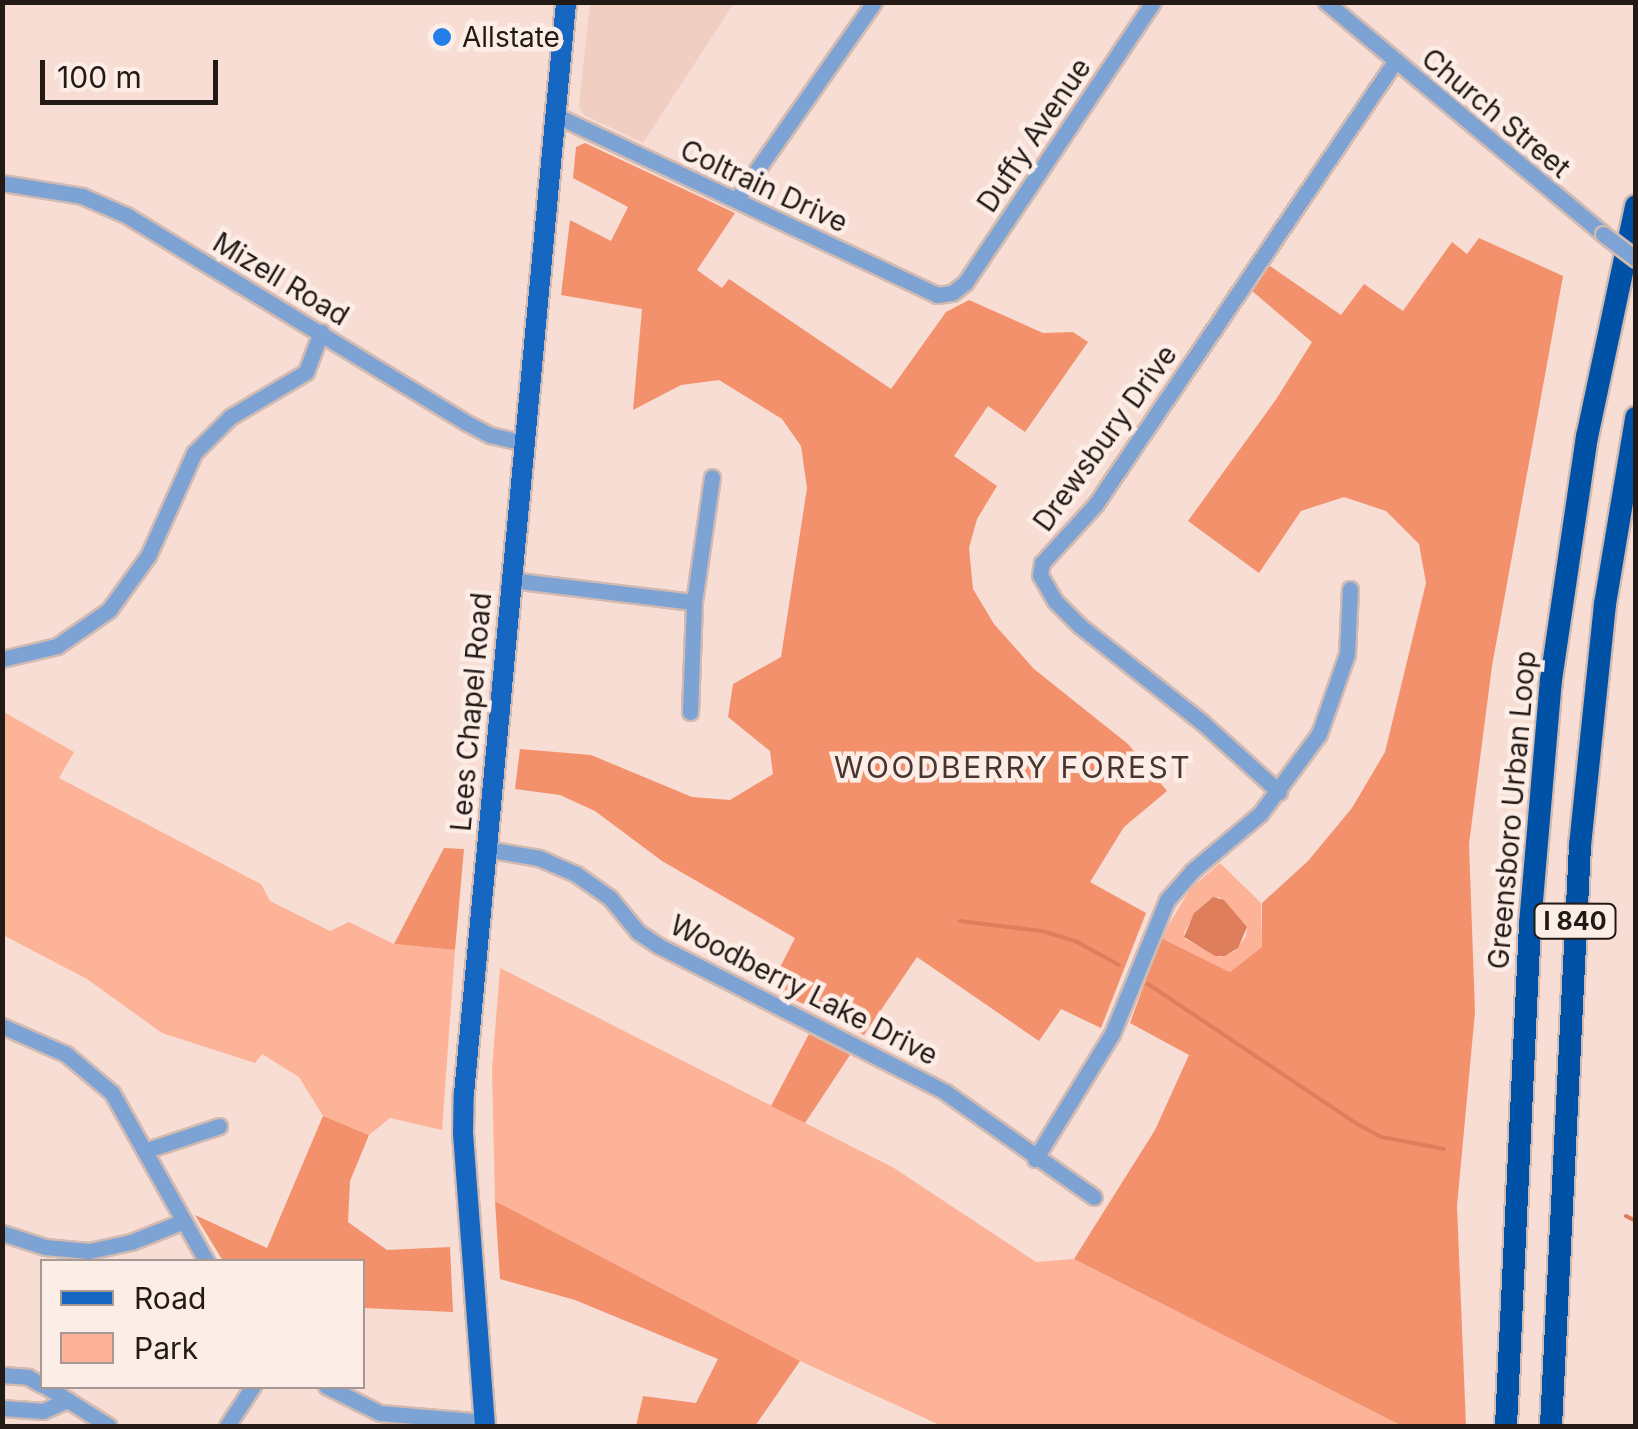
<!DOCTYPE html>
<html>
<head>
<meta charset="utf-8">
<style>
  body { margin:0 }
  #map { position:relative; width:1638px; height:1429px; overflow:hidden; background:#f7ddd4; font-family:Inter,sans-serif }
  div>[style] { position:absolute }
  .built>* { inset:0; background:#f0cfc2 }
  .green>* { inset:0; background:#fdb397 }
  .forest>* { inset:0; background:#f3916c }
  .water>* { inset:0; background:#de7e5a }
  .stream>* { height:4px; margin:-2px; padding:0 2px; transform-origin:2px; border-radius:2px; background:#de7e5a }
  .roads { filter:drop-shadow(2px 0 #d1bab2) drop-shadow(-2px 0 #d1bab2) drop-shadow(0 2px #d1bab2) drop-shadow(0 -2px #d1bab2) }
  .minor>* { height:15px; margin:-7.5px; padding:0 7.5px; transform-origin:7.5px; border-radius:7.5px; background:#7da3d5 }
  .major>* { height:20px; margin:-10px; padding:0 10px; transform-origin:10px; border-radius:10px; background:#1667c2 }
  .highway>* { height:22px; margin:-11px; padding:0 11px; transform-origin:11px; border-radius:11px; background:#0052a6 }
  .bridges { filter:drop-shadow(2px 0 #d1bab2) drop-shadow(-2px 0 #d1bab2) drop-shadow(0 2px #d1bab2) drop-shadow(0 -2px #d1bab2) }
  .minor-bridge>* { height:15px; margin:-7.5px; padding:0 7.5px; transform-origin:7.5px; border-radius:7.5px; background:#7da3d5 }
  .dots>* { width:28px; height:28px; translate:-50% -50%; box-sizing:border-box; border:5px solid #fdede7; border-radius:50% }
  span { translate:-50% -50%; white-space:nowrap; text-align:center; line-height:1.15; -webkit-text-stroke:9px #fdede7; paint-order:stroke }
  .shield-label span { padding:2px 8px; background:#fdede7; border:2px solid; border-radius:8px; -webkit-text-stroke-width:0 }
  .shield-label { font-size:25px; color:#231a16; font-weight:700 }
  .poi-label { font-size:28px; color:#231a16 }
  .left { translate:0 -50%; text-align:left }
  .street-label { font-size:28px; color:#231a16 }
  .neighbourhood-label { font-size:30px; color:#49352e; letter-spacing:2.5px }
  .frame { position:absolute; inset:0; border:5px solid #231a16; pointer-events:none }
  .legend { position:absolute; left:40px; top:1259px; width:325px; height:130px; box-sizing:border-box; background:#fdede7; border:2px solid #a69993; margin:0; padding:12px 18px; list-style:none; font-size:30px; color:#231a16 }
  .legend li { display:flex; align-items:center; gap:20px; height:50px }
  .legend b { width:50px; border:2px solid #a69993 }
  .scale { position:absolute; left:40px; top:60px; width:178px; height:45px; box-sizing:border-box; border:5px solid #231a16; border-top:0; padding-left:12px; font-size:30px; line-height:35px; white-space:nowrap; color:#231a16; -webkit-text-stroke:8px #fdede7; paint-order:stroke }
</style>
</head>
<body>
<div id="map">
  <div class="built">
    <i style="clip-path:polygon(590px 2px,734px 3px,643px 143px,584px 115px,579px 106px)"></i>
  </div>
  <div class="green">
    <i style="clip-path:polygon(2px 711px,74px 752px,59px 778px,261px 884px,270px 901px,330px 931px,349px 922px,394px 944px,455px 950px,442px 1130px,390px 1118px,369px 1135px,323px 1116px,299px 1077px,262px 1054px,255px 1063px,162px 1033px,87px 979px,3px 935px)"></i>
    <i style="clip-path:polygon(evenodd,1220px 863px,1261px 903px,1262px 947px,1230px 972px,1161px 938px,1190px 889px,1220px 863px,1219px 897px,1247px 927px,1246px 936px,1235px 951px,1220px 957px,1185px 939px,1184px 933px,1196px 911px,1210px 899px,1219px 897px)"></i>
    <i style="clip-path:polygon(500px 968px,894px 1168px,1036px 1262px,1074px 1259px,1402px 1426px,942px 1426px,800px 1361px,495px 1201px,492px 1069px)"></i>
  </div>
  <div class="forest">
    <i style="clip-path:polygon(585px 143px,735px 213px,697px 270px,722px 288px,729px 279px,891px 389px,946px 312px,969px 300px,1043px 333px,1073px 332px,1088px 342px,1025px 432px,988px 406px,954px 456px,997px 486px,977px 519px,969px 548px,973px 589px,994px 624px,1034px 669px,1128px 744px,1167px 791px,1124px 827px,1090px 882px,1146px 913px,1101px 1028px,1061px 1009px,1039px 1041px,917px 957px,864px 1035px,770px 987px,795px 938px,662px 861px,595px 811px,560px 795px,515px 789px,520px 749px,591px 755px,692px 797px,730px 800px,773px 774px,770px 751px,728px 717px,733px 684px,781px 657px,807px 488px,801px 446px,782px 419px,719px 380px,681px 385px,633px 410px,642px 309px,561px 295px,570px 220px,611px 241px,628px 207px,573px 178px,576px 147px)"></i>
    <i style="clip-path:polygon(1479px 238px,1563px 276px,1492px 666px,1469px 844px,1475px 1012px,1457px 1206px,1466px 1426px,1402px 1426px,1074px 1259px,1155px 1130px,1189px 1055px,1130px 1023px,1161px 938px,1230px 972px,1262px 947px,1262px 903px,1308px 861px,1352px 808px,1385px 752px,1426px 583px,1419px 544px,1386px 511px,1344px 497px,1301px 511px,1259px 573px,1188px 521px,1277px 398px,1312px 342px,1251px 290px,1267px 264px,1341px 315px,1364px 284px,1403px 311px,1452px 242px,1467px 254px)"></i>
    <i style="clip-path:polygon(444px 848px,464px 849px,455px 950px,394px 944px)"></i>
    <i style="clip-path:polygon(809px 1034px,850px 1055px,805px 1123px,771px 1106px)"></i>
    <i style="clip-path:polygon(323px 1116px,369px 1135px,350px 1181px,348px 1222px,387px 1250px,450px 1247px,453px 1312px,363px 1308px,362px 1262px,223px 1261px,195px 1215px,267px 1248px)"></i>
    <i style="clip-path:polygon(495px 1201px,800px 1361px,755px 1426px,636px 1426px,643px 1396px,696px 1403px,718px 1359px,575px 1300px,500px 1279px)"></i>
  </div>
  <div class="water">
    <i style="clip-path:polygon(1213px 897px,1224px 900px,1247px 927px,1238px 948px,1225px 956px,1215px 956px,1184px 937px,1194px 913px)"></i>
  </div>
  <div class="stream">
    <i style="left:960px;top:921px;width:83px;rotate:7deg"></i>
    <i style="left:1042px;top:931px;width:37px;rotate:17deg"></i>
    <i style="left:1077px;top:942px;width:48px;rotate:28.7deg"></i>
    <i style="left:1148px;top:984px;width:254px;rotate:33.8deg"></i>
    <i style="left:1359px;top:1125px;width:26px;rotate:28deg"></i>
    <i style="left:1382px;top:1137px;width:63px;rotate:11deg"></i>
    <i style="left:1626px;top:1216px;width:11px;rotate:27deg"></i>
  </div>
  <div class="roads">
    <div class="minor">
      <i style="left:1326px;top:2px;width:361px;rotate:39.9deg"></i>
      <i style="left:555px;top:115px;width:422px;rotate:25.2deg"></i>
      <i style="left:937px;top:295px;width:15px;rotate:-8deg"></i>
      <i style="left:952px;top:293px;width:16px;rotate:-38deg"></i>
      <i style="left:965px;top:283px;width:338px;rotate:-56.2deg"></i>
      <i style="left:2px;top:183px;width:81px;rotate:9.2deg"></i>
      <i style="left:82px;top:196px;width:48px;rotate:23.4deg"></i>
      <i style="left:126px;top:215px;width:399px;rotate:31.4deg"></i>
      <i style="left:467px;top:423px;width:26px;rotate:28deg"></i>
      <i style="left:490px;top:435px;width:35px;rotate:13deg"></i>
      <i style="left:736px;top:200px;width:241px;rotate:-55.1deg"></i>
      <i style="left:511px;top:580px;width:184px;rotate:6.9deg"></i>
      <i style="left:2px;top:659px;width:57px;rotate:-13.3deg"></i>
      <i style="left:57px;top:646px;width:63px;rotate:-34.7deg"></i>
      <i style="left:109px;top:610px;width:67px;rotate:-54.2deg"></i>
      <i style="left:148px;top:556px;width:113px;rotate:-65.9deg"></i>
      <i style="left:194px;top:453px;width:51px;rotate:-45deg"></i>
      <i style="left:230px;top:417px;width:88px;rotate:-30.6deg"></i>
      <i style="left:306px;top:372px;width:43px;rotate:-69.4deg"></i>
      <i style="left:690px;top:712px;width:110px;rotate:-87.9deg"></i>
      <i style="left:694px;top:602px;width:126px;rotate:-81.8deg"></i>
      <i style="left:1279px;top:792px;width:103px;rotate:-137.8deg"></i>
      <i style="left:1203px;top:723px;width:158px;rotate:-141.7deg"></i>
      <i style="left:1079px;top:625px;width:34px;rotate:-135deg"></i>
      <i style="left:1055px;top:601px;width:30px;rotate:-120deg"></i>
      <i style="left:1040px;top:575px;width:12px;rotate:-81deg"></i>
      <i style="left:1042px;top:563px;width:79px;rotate:-47.6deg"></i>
      <i style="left:1095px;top:505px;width:537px;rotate:-55.93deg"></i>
      <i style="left:486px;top:849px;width:54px;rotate:9.6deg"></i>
      <i style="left:539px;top:858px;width:40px;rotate:23.4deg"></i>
      <i style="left:576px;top:874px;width:42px;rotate:35.2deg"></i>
      <i style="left:610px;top:898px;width:44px;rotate:50.5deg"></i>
      <i style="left:638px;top:932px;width:25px;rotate:34deg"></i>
      <i style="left:659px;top:946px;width:321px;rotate:27deg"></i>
      <i style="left:945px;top:1092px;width:182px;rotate:35.2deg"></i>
      <i style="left:2px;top:1026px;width:70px;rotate:23.6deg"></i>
      <i style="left:66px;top:1054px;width:60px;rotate:40.3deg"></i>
      <i style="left:112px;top:1093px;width:194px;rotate:60.7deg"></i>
      <i style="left:147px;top:1150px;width:76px;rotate:-18.4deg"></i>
      <i style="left:1035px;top:1159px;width:147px;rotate:-58.4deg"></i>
      <i style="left:1112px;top:1034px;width:145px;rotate:-67.7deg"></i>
      <i style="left:1167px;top:900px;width:38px;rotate:-49deg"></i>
      <i style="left:1192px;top:871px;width:89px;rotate:-40deg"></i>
      <i style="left:1260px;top:814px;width:99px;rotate:-53.6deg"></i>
      <i style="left:1319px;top:734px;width:85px;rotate:-70.7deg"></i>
      <i style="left:1347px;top:654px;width:65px;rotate:-87.4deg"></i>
      <i style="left:2px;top:1233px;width:45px;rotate:18deg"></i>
      <i style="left:45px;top:1247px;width:44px;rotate:5.2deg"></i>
      <i style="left:89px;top:1251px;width:43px;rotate:-12.1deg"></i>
      <i style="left:131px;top:1242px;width:57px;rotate:-21.6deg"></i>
      <i style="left:2px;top:1375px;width:26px;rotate:4deg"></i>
      <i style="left:28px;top:1377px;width:16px;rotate:30deg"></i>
      <i style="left:45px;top:1386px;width:75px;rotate:32deg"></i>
      <i style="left:326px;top:1386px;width:60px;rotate:26.6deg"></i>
      <i style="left:380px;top:1413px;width:105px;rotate:4.9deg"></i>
      <i style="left:2px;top:1408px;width:41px;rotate:4.2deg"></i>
      <i style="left:43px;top:1411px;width:27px;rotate:-24deg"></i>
      <i style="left:227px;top:1426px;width:48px;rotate:-57deg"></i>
    </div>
    <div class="major">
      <i style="left:485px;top:1426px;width:294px;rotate:-94.3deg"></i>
      <i style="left:463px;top:1133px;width:39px;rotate:-89deg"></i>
      <i style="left:464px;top:1094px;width:1097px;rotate:-84.66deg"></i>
    </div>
    <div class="highway">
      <i style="left:1506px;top:1426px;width:503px;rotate:-87.26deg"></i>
      <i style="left:1530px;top:924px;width:245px;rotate:-85.1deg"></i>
      <i style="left:1551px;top:680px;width:246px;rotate:-81.6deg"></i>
      <i style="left:1587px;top:437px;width:236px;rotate:-78deg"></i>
      <i style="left:1551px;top:1426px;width:581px;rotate:-87.14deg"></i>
      <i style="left:1580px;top:846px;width:243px;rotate:-84.1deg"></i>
      <i style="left:1605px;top:604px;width:189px;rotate:-80.5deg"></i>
    </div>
  </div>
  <div class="bridges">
    <div class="minor-bridge">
      <i style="left:1603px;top:234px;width:41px;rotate:37.1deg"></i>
    </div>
  </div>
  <div class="dots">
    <i style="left:442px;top:37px;background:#237ee8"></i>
  </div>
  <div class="shield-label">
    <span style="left:1575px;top:921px">I 840</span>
  </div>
  <div class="poi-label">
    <span class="left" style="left:462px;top:37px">Allstate</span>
  </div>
  <div class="street-label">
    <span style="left:1496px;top:113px;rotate:40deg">Church Street</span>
    <span style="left:1034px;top:135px;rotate:-56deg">Duffy Avenue</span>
    <span style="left:764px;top:186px;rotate:25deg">Coltrain Drive</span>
    <span style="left:281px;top:279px;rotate:31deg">Mizell Road</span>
    <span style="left:1105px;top:438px;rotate:-54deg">Drewsbury Drive</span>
    <span style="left:471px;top:712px;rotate:-85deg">Lees Chapel Road</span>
    <span style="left:1512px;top:810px;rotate:-85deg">Greensboro Urban Loop</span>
    <span style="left:804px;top:990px;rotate:27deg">Woodberry Lake Drive</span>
  </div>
  <div class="neighbourhood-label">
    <span style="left:1013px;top:767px">WOODBERRY FOREST</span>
  </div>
  <div class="frame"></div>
  <ul class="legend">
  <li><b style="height:12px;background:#1667c2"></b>Road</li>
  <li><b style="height:28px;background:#fdb397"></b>Park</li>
  </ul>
  <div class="scale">100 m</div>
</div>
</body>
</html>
